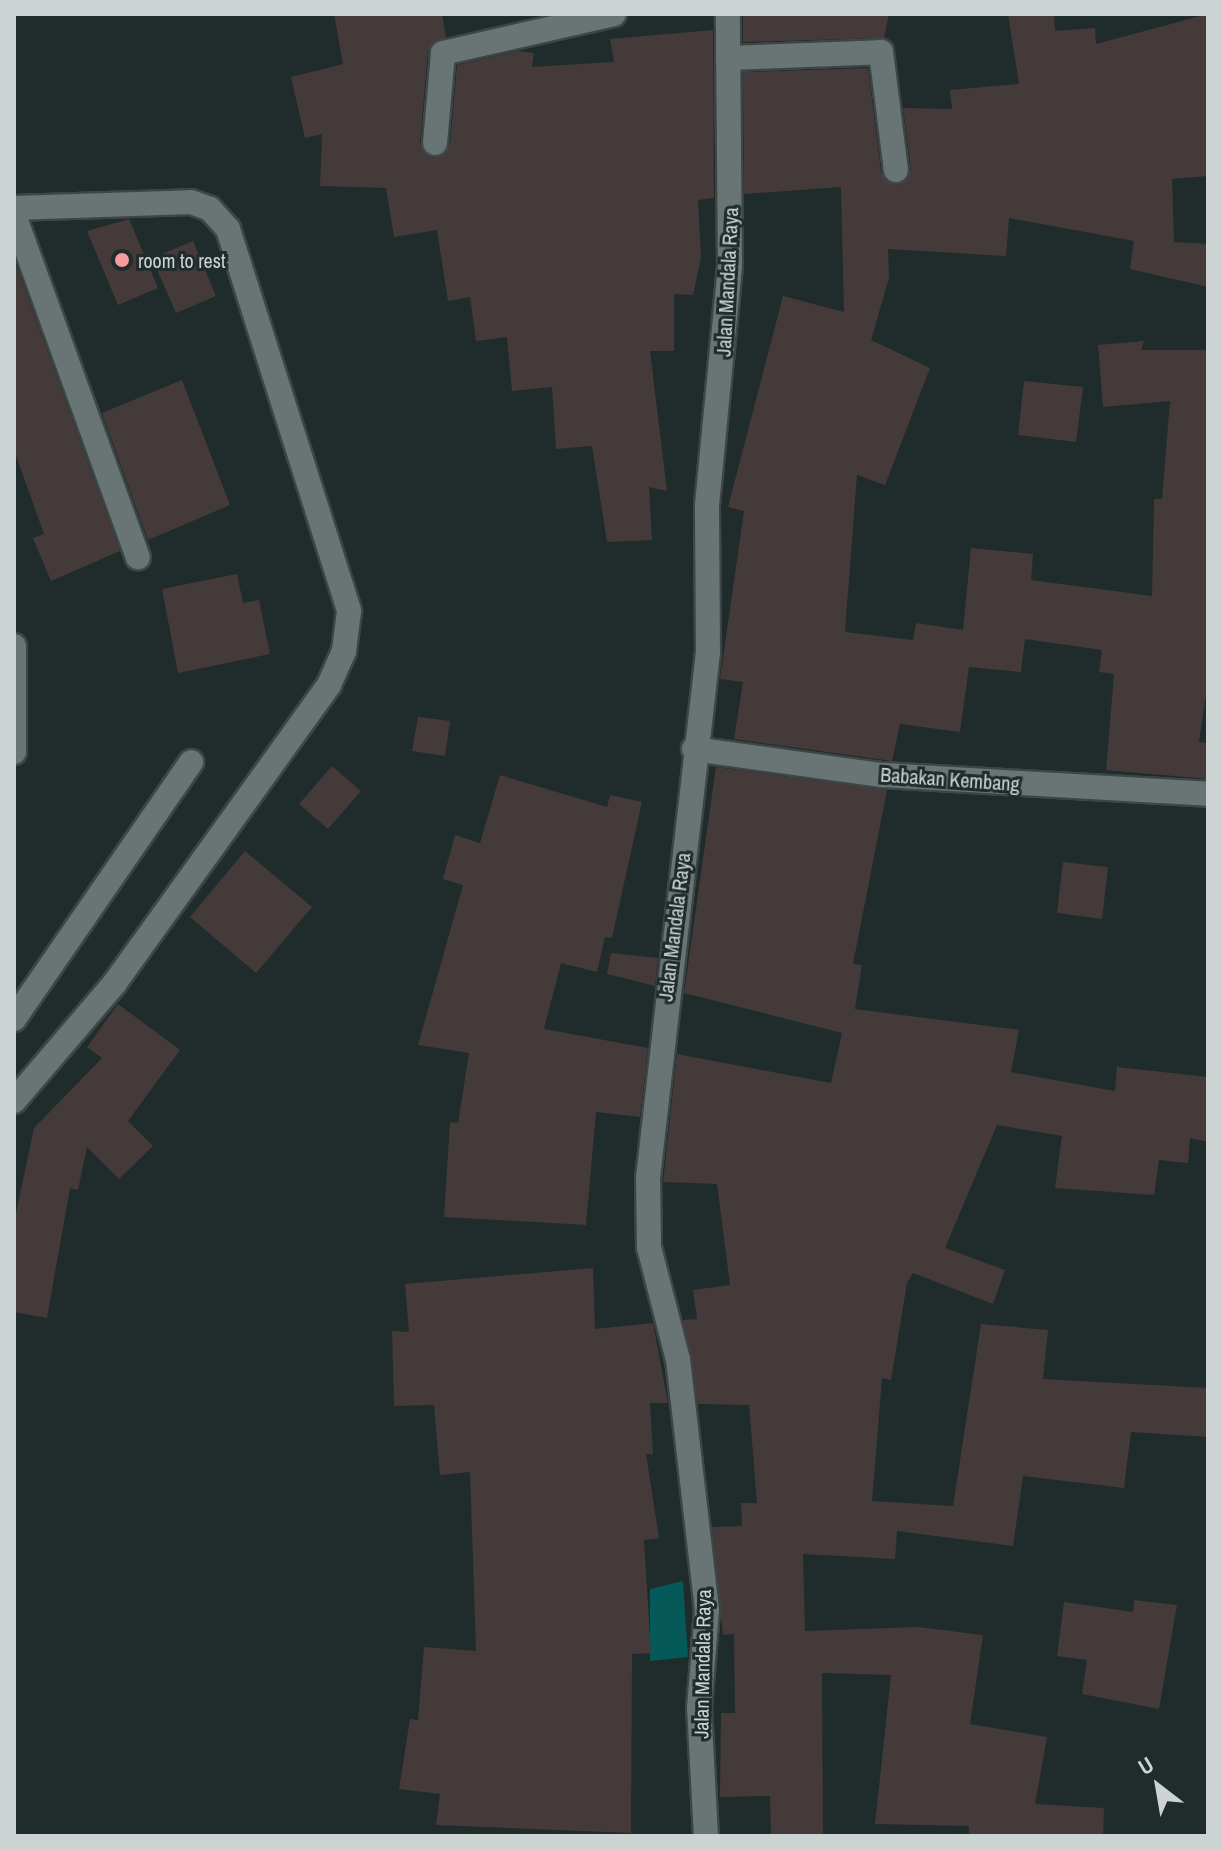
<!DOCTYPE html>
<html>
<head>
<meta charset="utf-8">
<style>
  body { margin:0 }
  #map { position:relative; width:1222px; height:1850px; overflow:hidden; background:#202b2b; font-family:"Archivo Narrow",sans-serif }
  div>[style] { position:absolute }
  .water>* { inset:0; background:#055959 }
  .building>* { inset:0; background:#453a3a }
  .roads { filter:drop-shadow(2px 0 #3d4646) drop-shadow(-2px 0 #3d4646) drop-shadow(0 2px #3d4646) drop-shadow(0 -2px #3d4646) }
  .minor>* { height:24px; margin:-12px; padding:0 12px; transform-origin:12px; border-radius:12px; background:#697575 }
  .dots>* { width:22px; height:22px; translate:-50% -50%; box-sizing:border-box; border:4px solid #202b2b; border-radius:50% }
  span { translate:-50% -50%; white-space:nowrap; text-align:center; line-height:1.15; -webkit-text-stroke:6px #202b2b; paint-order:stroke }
  .poi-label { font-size:20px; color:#cdd3d3 }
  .left { translate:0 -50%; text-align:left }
  .street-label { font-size:20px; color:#cdd3d3 }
  .frame { position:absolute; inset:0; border:16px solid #cdd3d3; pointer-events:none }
  .north { position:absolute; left:1118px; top:1746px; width:80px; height:80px; -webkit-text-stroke:6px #202b2b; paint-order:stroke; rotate:329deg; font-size:22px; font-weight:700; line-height:32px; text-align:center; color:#cdd3d3 }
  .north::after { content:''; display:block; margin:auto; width:28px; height:36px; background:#cdd3d3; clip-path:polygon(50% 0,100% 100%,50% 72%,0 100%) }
</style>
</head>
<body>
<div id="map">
  <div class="water">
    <i style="clip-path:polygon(683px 1581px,688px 1657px,650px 1661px,650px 1589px)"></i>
  </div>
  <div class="building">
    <i style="clip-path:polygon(334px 14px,442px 14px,446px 37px,428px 51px,420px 142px,434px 158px,450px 145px,457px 65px,518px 51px,534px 53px,532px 67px,614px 62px,610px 39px,713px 30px,714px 198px,698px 200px,701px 257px,693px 295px,674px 294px,674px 351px,650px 351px,667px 491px,649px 487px,652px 540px,607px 542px,592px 446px,556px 449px,552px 387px,512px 391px,507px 337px,476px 341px,470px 297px,448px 301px,437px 230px,394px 237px,386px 188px,320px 186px,322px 134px,305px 138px,291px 77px,343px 64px)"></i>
    <i style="clip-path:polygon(743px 14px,889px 14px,884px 38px,743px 42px)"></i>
    <i style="clip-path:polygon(1008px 14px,1054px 14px,1055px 31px,1095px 28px,1096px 44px,1208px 14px,1208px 176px,1172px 179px,1174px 242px,1208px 244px,1208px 287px,1130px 269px,1134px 241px,1009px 218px,1006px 256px,888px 249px,889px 278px,871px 340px,930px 368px,885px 485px,857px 475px,845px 632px,913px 640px,916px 623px,963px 630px,971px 548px,1033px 554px,1031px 580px,1152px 596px,1154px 499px,1162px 499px,1170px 401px,1103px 407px,1098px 345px,1144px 341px,1141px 350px,1208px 350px,1208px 680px,1199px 742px,1208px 743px,1208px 779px,1106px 770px,1114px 674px,1099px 672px,1102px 650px,1025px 639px,1021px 672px,969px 667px,960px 732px,900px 724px,892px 761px,734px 739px,743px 682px,720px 679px,744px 511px,728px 507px,783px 296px,844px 312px,841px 187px,744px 194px,743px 72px,868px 68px,881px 172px,899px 185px,911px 169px,903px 108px,952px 109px,950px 90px,1019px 84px)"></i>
    <i style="clip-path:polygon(129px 219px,158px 288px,118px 305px,87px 231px)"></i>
    <i style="clip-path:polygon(193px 241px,216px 296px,176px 313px,152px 258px)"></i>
    <i style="clip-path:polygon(14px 259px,120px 551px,51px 581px,33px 538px,44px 534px,14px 450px)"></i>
    <i style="clip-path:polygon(182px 380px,230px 505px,148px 540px,102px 413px)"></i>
    <i style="clip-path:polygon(1024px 381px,1083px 387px,1076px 442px,1018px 435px)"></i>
    <i style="clip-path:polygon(237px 574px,243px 603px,259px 600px,270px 654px,178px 673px,162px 589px)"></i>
    <i style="clip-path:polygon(418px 717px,450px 721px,445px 756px,412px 751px)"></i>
    <i style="clip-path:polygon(332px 766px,361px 791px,328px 829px,299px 804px)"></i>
    <i style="clip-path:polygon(716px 767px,887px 790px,853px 964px,862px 965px,855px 1009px,1019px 1030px,1011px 1072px,1115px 1091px,1117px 1067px,1208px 1077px,1208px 1142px,1190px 1138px,1188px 1163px,1159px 1160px,1154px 1195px,1055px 1188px,1062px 1136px,997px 1125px,945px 1248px,1005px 1270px,993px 1304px,913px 1273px,907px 1283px,891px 1380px,882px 1378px,872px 1501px,953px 1506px,981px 1324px,1048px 1330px,1043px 1379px,1208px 1388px,1208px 1437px,1131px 1432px,1124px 1488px,1023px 1476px,1013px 1546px,897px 1531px,895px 1559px,803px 1554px,805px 1631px,918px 1627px,983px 1635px,970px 1724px,1047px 1737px,1035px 1804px,1104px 1808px,1103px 1836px,969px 1836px,969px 1826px,875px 1824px,891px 1675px,822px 1673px,823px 1836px,771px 1836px,770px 1796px,720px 1797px,721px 1713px,735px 1713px,734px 1634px,723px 1635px,712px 1527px,742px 1526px,741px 1503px,757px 1503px,749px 1405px,698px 1404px,683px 1320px,697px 1319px,693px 1290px,730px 1285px,717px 1184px,663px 1182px,677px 1054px,831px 1083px,842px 1033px,684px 993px)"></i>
    <i style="clip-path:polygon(500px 775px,607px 807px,610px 795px,642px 802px,612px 938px,605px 937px,597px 972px,561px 963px,544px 1029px,648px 1048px,640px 1117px,596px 1112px,586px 1225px,444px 1217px,450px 1122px,458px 1123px,469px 1053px,418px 1045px,463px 885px,443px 879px,455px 835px,480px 843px)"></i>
    <i style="clip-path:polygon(245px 851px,312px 907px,256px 973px,190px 917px)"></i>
    <i style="clip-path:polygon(1063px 862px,1108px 867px,1102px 919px,1057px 913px)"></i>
    <i style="clip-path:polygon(611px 953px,658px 958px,655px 986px,607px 974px)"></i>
    <i style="clip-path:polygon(118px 1004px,180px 1050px,128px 1121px,153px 1146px,119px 1179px,87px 1147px,78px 1190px,70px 1188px,47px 1318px,14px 1312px,14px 1223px,34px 1128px,102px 1058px,87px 1047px)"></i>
    <i style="clip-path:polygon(593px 1268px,595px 1329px,653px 1323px,668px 1403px,650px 1403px,653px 1454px,646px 1454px,659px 1538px,644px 1540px,651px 1653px,632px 1654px,631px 1833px,436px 1825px,440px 1794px,399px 1789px,410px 1719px,418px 1720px,424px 1647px,476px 1651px,470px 1472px,440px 1475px,434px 1405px,394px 1406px,392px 1331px,409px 1332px,405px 1284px)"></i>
    <i style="clip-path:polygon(1134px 1600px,1177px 1605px,1159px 1709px,1082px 1694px,1087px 1660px,1057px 1656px,1064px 1602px,1133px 1612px)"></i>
  </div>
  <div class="roads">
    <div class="minor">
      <i style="left:728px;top:58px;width:153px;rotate:-2.2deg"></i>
      <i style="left:881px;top:52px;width:119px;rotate:82.8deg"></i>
      <i style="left:435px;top:143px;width:90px;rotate:-84.9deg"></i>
      <i style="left:443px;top:53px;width:175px;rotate:-12.8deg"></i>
      <i style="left:14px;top:208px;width:177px;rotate:-1.9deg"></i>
      <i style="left:191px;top:202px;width:20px;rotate:20deg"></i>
      <i style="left:210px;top:209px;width:27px;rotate:48deg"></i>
      <i style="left:228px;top:229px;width:401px;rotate:72.4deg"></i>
      <i style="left:349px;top:611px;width:40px;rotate:97.1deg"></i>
      <i style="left:344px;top:651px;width:37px;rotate:114deg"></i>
      <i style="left:329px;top:685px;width:368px;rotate:125.7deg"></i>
      <i style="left:114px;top:984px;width:154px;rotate:130.5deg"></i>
      <i style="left:14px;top:215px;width:364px;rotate:70.1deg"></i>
      <i style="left:14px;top:646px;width:106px;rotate:90deg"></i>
      <i style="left:694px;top:749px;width:190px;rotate:7.9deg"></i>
      <i style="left:882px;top:775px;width:327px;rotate:3.3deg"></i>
      <i style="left:14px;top:1019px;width:312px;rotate:-55.4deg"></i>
      <i style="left:706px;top:1836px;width:128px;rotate:-93.1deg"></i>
      <i style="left:699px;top:1708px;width:98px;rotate:-85.3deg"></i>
      <i style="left:707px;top:1610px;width:252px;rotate:-96.6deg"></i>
      <i style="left:678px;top:1360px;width:117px;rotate:-104.4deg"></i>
      <i style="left:649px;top:1247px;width:69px;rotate:-90.8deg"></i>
      <i style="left:648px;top:1178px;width:529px;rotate:-83.49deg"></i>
      <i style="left:708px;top:652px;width:147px;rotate:-90.4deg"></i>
      <i style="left:707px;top:505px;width:240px;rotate:-84.5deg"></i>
      <i style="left:730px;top:266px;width:252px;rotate:-90.5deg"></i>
    </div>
  </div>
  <div class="dots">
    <i style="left:122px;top:260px;background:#f59b9e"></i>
  </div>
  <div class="poi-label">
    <span class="left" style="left:138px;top:260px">room to rest</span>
  </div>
  <div class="street-label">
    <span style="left:727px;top:282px;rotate:-87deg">Jalan Mandala Raya</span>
    <span style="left:950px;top:779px;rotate:4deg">Babakan Kembang</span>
    <span style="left:674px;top:927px;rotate:-83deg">Jalan Mandala Raya</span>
    <span style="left:702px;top:1664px;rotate:-89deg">Jalan Mandala Raya</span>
  </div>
  <div class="frame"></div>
  <div class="north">U</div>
</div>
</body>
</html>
